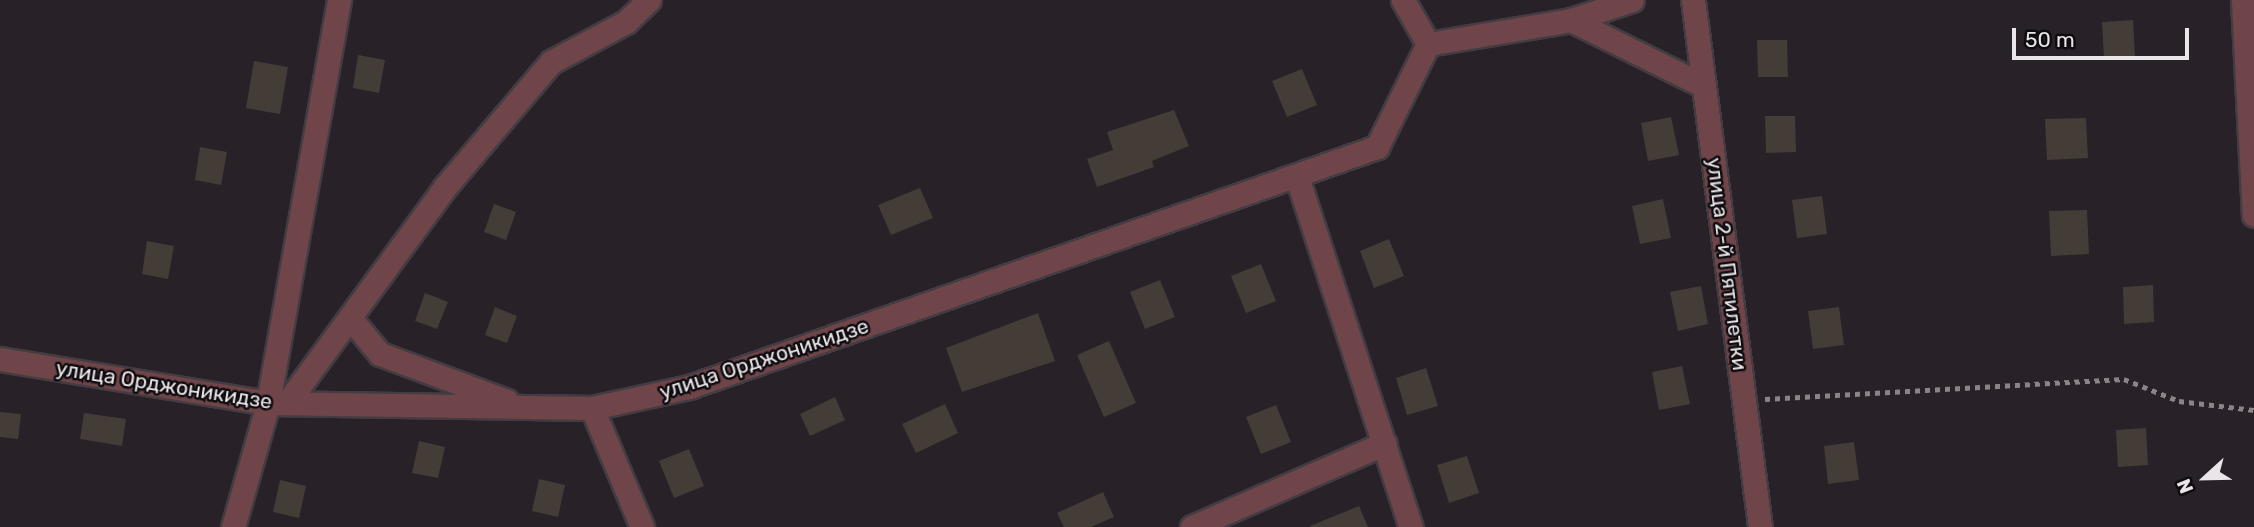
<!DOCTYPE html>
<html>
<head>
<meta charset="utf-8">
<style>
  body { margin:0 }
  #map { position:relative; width:2254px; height:527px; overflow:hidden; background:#282127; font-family:Rubik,sans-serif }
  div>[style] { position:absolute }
  .building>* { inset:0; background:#443c37 }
  .path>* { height:4.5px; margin-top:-2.25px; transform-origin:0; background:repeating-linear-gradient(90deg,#8a8489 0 5px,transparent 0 10px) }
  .roads { filter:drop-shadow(2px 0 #433c42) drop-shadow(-2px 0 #433c42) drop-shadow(0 2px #433c42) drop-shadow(0 -2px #433c42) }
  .minor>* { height:23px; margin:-11.5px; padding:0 11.5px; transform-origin:11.5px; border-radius:11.5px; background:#6f4549 }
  span { translate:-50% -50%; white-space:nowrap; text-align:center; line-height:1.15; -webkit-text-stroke:5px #0f0c0f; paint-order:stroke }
  .street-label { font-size:21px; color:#eae5e9 }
  .north { position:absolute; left:2170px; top:443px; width:70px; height:70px; -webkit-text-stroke:5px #0f0c0f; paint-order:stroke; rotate:248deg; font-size:19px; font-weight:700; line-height:28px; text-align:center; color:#eae5e9 }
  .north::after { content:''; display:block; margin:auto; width:24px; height:32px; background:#eae5e9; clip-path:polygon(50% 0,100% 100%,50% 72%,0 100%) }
  .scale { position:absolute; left:2012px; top:28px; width:177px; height:32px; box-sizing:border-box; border:4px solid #eae5e9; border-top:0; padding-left:9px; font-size:21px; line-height:24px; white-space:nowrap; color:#eae5e9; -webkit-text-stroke:5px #0f0c0f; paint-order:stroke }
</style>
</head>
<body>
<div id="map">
  <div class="building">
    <i style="clip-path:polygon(2133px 20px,2135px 57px,2104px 59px,2102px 22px)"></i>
    <i style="clip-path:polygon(1757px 40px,1787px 40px,1788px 77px,1758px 77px)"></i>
    <i style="clip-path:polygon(358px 55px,385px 60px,379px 93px,353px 88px)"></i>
    <i style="clip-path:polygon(254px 61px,288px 67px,280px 114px,246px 108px)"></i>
    <i style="clip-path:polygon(1302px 69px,1317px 105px,1287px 117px,1272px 81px)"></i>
    <i style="clip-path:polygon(1174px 110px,1189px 146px,1152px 161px,1154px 167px,1097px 187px,1087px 159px,1113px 150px,1107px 132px)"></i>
    <i style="clip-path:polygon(1765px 116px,1795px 116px,1796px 152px,1766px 153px)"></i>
    <i style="clip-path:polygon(1671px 117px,1679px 155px,1648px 161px,1641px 123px)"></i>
    <i style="clip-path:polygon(2086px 118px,2088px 158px,2047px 160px,2045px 119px)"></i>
    <i style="clip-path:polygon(200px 147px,227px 152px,221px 185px,195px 180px)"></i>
    <i style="clip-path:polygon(920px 188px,933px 218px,891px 235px,878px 205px)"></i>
    <i style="clip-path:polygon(1822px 196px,1827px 234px,1797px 238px,1792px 200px)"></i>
    <i style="clip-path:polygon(1663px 199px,1671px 238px,1640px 244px,1632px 206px)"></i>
    <i style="clip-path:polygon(494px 204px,516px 212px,506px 240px,484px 232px)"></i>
    <i style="clip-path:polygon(2087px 210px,2089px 254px,2051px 256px,2049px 211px)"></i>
    <i style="clip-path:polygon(1389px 239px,1404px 276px,1374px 288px,1360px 251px)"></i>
    <i style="clip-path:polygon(147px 241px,174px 246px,168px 279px,142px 274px)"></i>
    <i style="clip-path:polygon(1261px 264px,1276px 301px,1246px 313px,1231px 276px)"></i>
    <i style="clip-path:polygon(1160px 280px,1175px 317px,1145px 329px,1130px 292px)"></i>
    <i style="clip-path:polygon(2153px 285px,2154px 322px,2124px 324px,2123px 287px)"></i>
    <i style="clip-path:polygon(1701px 286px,1708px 324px,1678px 331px,1670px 292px)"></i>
    <i style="clip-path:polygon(425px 293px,448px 302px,437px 329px,415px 321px)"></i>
    <i style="clip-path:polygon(495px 307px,517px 316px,507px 343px,485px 335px)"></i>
    <i style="clip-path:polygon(1839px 307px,1844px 345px,1813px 349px,1808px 311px)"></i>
    <i style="clip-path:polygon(1038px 313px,1055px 361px,962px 392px,946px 348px)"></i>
    <i style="clip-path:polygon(1109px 341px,1136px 403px,1104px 417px,1077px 355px)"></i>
    <i style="clip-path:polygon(1682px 366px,1690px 404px,1659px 410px,1652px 372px)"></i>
    <i style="clip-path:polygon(1426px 368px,1438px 406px,1407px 415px,1396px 378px)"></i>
    <i style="clip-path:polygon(835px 397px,845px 420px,810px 436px,800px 414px)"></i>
    <i style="clip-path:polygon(945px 404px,958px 433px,916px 453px,902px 424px)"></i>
    <i style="clip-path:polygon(1276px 405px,1291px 442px,1261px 454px,1246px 417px)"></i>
    <i style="clip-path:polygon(0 412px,21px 414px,18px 439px,0 437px)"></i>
    <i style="clip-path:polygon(84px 413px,126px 419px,122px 446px,80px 439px)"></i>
    <i style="clip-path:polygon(2146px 428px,2148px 465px,2118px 467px,2116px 430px)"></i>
    <i style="clip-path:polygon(419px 441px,445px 447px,438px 478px,412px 473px)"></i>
    <i style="clip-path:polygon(1854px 442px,1859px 480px,1828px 484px,1824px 446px)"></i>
    <i style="clip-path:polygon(689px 449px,704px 486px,674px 498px,659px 461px)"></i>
    <i style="clip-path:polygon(1467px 456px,1479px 493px,1449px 503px,1437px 465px)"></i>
    <i style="clip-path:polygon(539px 479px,565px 485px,558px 517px,532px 511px)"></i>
    <i style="clip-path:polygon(280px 480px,306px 486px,299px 518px,273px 512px)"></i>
    <i style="clip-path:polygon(1103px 492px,1114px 517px,1091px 527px,1064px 527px,1057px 513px)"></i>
    <i style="clip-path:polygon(1359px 506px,1368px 527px,1310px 527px,1310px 526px)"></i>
  </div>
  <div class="path">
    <i style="left:1765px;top:399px;width:360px;rotate:-3.2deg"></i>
    <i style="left:2124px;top:379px;width:59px;rotate:21.8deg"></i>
    <i style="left:2179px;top:401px;width:76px;rotate:6.8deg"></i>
  </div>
  <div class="roads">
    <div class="minor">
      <i style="left:1693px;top:0;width:531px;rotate:82.75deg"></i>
      <i style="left:2243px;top:0;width:215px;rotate:87.1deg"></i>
      <i style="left:1571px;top:20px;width:148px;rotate:26.4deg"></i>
      <i style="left:1428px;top:44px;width:145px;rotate:-9.5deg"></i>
      <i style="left:1571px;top:20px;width:64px;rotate:-18.2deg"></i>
      <i style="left:1297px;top:177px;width:368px;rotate:72deg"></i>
      <i style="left:350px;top:318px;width:47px;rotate:50.2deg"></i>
      <i style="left:380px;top:354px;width:135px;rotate:20.3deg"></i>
      <i style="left:0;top:359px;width:272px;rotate:9.3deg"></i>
      <i style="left:268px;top:403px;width:324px;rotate:0.9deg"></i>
      <i style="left:592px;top:408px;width:99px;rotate:-12.2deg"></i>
      <i style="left:689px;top:387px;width:729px;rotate:-19.23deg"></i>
      <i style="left:1377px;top:147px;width:115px;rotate:-63.7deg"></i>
      <i style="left:1428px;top:44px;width:51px;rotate:-119.6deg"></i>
      <i style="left:287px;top:403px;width:268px;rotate:-53.8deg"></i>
      <i style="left:445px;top:187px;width:164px;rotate:-49.7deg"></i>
      <i style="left:551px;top:62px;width:85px;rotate:-28.1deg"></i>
      <i style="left:626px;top:22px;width:32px;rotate:-44deg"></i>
      <i style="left:592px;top:408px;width:129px;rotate:67.2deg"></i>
      <i style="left:233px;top:527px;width:129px;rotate:-74.2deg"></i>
      <i style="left:268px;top:403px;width:409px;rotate:-80deg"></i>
      <i style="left:1192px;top:527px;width:210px;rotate:-23.5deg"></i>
    </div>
  </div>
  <div class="street-label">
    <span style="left:1727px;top:264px;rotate:83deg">улица 2-й Пятилетки</span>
    <span style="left:764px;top:359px;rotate:-18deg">улица Орджоникидзе</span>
    <span style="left:164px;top:385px;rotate:9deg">улица Орджоникидзе</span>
  </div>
  <div class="north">N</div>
  <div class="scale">50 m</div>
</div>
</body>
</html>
